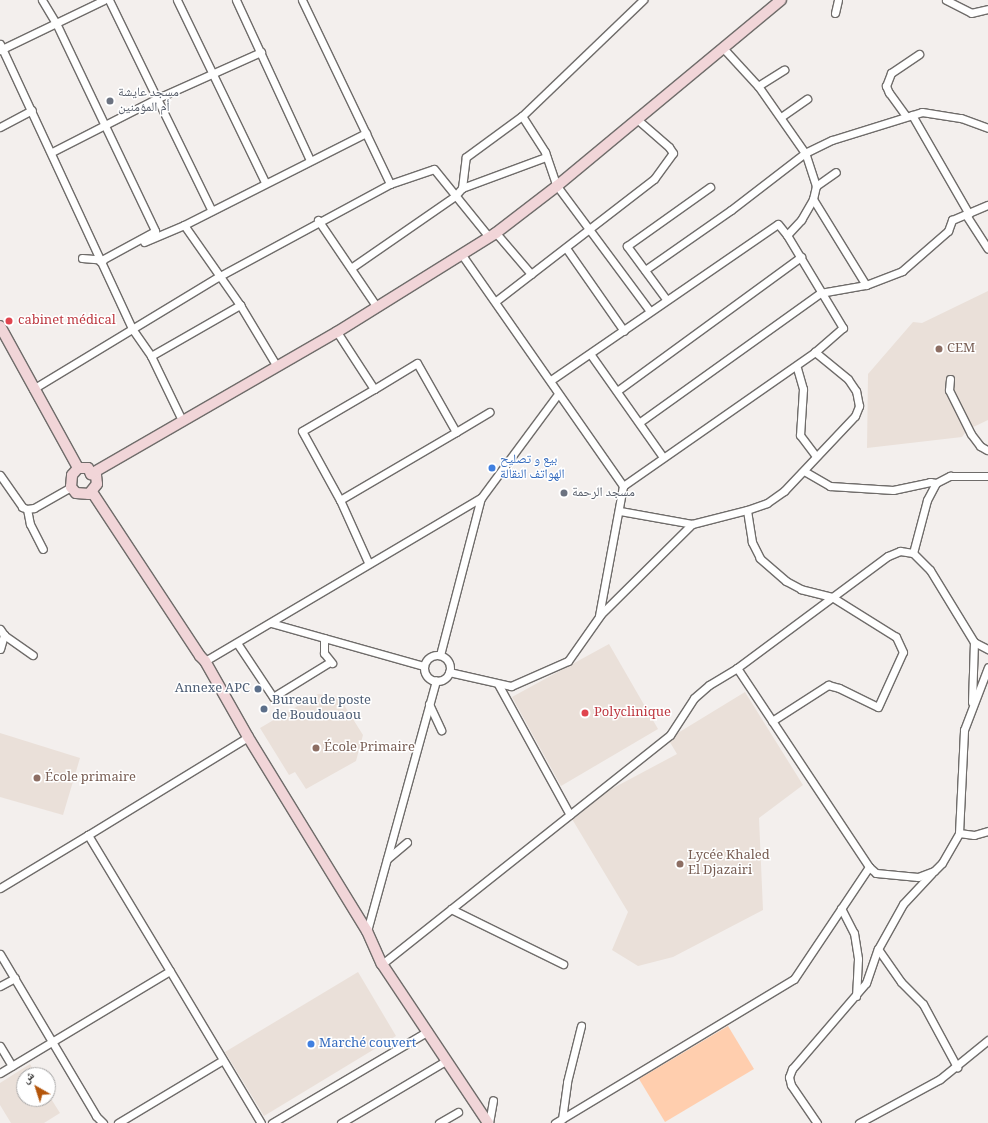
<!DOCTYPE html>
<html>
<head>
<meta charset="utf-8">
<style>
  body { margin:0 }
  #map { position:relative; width:988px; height:1123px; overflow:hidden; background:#f3efed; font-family:Georgia,"Noto Naskh Arabic",serif }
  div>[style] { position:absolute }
  .built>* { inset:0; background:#eae0d9 }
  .green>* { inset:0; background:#ffceae }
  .roads { filter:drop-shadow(1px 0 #6f6c6a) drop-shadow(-1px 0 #6f6c6a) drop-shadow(0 1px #6f6c6a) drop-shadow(0 -1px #6f6c6a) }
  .street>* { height:7px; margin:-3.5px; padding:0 3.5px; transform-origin:3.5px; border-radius:3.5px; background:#fff }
  .street>.ring { margin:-3.5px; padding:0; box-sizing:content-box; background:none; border:7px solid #fff; border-radius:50% }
  .secondary>* { height:10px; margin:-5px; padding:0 5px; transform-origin:5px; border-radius:5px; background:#f1d5d8 }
  .dots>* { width:11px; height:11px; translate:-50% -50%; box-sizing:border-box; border:2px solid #fff; border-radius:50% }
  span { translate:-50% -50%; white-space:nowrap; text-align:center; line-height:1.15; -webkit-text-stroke:3px #fff; paint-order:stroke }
  .worship-label { font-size:13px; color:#5b616d }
  .left { translate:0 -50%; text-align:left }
  .health-label { font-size:13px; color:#be3a42 }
  .education-label { font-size:13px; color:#785e54 }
  .shop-label { font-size:13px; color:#366cbe }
  .service-label { font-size:13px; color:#4e5e75 }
  .right { translate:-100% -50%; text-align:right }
  .north { position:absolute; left:16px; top:1067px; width:40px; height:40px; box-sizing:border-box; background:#fff; border:1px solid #a8a7a7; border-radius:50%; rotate:321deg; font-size:11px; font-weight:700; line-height:16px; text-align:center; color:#252423 }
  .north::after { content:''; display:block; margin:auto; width:14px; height:18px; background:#b4550a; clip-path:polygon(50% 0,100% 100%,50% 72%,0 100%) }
</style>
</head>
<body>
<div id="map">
  <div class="built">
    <i style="clip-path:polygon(988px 291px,988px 420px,967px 430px,962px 437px,867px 448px,868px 374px,913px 322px,922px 323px)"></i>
    <i style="clip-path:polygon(609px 644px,658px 729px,561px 786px,512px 697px)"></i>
    <i style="clip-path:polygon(745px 692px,803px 785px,759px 818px,763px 910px,673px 957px,638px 966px,612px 950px,628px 912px,572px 819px,587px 802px,677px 754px,668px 739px)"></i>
    <i style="clip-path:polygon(318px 694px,339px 697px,363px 735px,356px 761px,306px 789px,295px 772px,289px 775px,260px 728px)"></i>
    <i style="clip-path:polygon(0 733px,80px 758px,63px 815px,0 797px)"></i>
    <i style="clip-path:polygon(358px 972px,396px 1036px,264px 1116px,225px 1052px)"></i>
    <i style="clip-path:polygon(30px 1064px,36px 1075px,24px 1075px,24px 1099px,48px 1099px,48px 1094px,60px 1113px,44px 1123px,11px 1123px,0 1105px,0 1083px)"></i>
  </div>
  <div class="green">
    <i style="clip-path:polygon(728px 1026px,754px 1069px,665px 1122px,639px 1079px)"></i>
  </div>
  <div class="roads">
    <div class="street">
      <i style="left:42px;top:0;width:27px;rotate:59deg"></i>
      <i style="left:56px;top:23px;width:230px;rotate:64.5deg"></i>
      <i style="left:155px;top:231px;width:63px;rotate:151.4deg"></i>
      <i style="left:109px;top:0;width:233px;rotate:64deg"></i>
      <i style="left:177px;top:0;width:202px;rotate:64.2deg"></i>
      <i style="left:236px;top:0;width:176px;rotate:65.2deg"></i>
      <i style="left:302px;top:0;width:204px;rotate:64.4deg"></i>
      <i style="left:390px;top:184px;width:46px;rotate:-18.8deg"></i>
      <i style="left:434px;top:169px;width:87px;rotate:51deg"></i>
      <i style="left:946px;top:0;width:28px;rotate:27deg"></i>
      <i style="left:971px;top:13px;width:17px;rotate:-13deg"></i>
      <i style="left:835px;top:13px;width:13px;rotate:-77deg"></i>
      <i style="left:0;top:44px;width:315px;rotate:65.1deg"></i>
      <i style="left:133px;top:330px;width:32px;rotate:55deg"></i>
      <i style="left:151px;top:356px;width:71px;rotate:64.2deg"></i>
      <i style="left:0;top:50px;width:115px;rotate:-25.7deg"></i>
      <i style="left:758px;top:86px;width:31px;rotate:-32deg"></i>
      <i style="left:912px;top:115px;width:114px;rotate:60.1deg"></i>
      <i style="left:522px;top:116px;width:43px;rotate:57.4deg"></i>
      <i style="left:545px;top:152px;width:36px;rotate:71deg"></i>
      <i style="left:557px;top:186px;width:156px;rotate:53.4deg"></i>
      <i style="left:906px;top:116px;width:29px;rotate:-126deg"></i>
      <i style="left:889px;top:93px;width:8px;rotate:-113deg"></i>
      <i style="left:886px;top:86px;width:14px;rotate:-69deg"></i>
      <i style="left:891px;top:73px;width:34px;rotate:-34deg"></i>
      <i style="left:781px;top:117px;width:32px;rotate:-35deg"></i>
      <i style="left:0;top:127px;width:36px;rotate:-28deg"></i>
      <i style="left:52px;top:152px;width:119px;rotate:-27deg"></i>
      <i style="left:158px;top:98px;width:113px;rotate:-24.1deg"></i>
      <i style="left:816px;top:186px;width:24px;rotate:-35deg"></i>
      <i style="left:462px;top:188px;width:90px;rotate:-20.3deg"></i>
      <i style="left:813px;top:199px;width:101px;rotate:58.4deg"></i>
      <i style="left:866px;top:285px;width:39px;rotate:-21deg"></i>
      <i style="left:902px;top:271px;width:61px;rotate:-41deg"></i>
      <i style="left:948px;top:231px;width:12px;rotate:-70deg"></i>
      <i style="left:952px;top:220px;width:39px;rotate:-23deg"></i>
      <i style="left:966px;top:215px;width:40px;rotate:57.1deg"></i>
      <i style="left:318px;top:220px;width:105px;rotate:55.9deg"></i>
      <i style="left:184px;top:225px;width:98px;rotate:55deg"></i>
      <i style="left:240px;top:305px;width:70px;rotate:59deg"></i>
      <i style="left:496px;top:233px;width:54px;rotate:49.5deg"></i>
      <i style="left:144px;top:242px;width:43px;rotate:-23deg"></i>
      <i style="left:184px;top:225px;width:204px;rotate:-26.8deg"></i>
      <i style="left:566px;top:248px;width:101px;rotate:55.1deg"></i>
      <i style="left:462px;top:255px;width:282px;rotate:55.1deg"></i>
      <i style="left:623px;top:486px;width:132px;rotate:100.5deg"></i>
      <i style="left:82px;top:258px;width:21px;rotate:5deg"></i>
      <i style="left:351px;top:268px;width:126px;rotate:-34.7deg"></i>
      <i style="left:455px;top:196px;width:11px;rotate:-49deg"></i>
      <i style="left:462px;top:188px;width:31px;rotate:-83deg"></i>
      <i style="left:466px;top:157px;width:69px;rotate:-36.2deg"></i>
      <i style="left:522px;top:116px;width:168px;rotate:-43.8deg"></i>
      <i style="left:645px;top:270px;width:105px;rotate:-34.9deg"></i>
      <i style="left:731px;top:210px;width:93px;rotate:-37.6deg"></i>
      <i style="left:805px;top:153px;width:30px;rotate:-26deg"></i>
      <i style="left:832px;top:140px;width:94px;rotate:-17.3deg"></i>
      <i style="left:922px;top:112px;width:39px;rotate:9deg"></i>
      <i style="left:961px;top:118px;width:29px;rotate:20deg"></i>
      <i style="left:666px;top:299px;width:66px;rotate:-126.3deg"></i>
      <i style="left:627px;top:246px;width:102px;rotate:-35.4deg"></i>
      <i style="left:496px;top:301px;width:200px;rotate:-37.7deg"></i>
      <i style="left:654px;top:179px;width:32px;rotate:-54deg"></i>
      <i style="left:673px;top:153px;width:7px;rotate:-124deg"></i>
      <i style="left:669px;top:147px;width:41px;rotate:-138.9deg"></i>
      <i style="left:337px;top:332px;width:68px;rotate:57deg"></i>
      <i style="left:374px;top:389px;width:83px;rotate:149.7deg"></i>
      <i style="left:302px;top:431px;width:79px;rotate:61.2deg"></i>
      <i style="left:340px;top:500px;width:68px;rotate:65.7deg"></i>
      <i style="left:591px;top:355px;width:125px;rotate:54.8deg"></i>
      <i style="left:151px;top:356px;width:103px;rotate:-29.8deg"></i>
      <i style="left:797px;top:368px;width:22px;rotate:74deg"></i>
      <i style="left:803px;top:389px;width:46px;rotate:93.7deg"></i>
      <i style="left:800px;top:435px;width:26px;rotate:53deg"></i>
      <i style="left:950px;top:379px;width:11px;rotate:95deg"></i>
      <i style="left:949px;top:390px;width:49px;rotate:63.4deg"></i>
      <i style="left:971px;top:434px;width:15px;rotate:53deg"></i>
      <i style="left:980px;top:446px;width:8px;rotate:30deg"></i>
      <i style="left:551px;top:380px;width:275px;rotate:-34.5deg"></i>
      <i style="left:778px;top:224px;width:14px;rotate:51deg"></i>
      <i style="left:787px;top:235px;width:21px;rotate:-47deg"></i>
      <i style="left:801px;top:220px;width:24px;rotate:-60deg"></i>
      <i style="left:813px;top:199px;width:13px;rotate:-77deg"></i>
      <i style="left:816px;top:186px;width:35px;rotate:-108deg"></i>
      <i style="left:805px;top:153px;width:82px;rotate:-125deg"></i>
      <i style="left:758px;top:86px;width:50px;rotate:-132.6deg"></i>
      <i style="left:33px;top:389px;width:216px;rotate:-31.2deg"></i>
      <i style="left:218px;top:277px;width:196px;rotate:-28.4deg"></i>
      <i style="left:617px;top:391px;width:228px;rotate:-36.1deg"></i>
      <i style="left:640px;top:422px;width:221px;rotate:-35.6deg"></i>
      <i style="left:820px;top:293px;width:47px;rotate:-9.9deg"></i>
      <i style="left:456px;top:432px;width:39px;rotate:-31deg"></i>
      <i style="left:804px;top:471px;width:30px;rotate:30deg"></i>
      <i style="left:830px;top:486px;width:63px;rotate:3.6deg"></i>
      <i style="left:893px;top:490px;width:38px;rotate:-12deg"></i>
      <i style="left:930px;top:482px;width:6px;rotate:9deg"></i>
      <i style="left:0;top:475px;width:39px;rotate:55deg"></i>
      <i style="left:22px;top:507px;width:5px;rotate:22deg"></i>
      <i style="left:27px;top:509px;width:7px;rotate:-8deg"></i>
      <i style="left:34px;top:508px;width:43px;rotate:-29.6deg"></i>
      <i style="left:623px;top:486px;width:234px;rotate:-34.9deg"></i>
      <i style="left:340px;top:500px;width:134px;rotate:-30.4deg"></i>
      <i style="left:456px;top:432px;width:79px;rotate:-119.5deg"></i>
      <i style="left:417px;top:363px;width:50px;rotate:148.8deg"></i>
      <i style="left:27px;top:509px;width:15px;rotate:79deg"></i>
      <i style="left:30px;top:524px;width:28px;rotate:63deg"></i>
      <i style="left:620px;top:511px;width:73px;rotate:10.2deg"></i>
      <i style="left:913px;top:553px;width:55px;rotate:-75.2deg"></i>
      <i style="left:927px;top:500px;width:19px;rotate:-62deg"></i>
      <i style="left:936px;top:483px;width:16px;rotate:-27deg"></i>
      <i style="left:950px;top:476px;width:38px"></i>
      <i style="left:271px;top:623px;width:159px;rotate:15.7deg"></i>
      <i style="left:0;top:629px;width:7px;rotate:56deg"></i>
      <i style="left:4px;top:635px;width:35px;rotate:35deg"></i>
      <i style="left:324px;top:638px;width:15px;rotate:90deg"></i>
      <i style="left:324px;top:653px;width:13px;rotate:51deg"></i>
      <i style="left:237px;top:643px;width:65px;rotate:56.3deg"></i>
      <i style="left:273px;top:697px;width:67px;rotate:-31.6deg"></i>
      <i style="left:0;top:649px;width:15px;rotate:-74deg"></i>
      <i style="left:440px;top:655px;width:162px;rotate:-75.4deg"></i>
      <i style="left:481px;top:498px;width:129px;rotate:-53.5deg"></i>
      <i class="ring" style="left:424px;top:655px;width:19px;height:19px"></i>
      <i style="left:205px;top:661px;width:321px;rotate:-30.6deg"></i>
      <i style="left:737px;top:668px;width:239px;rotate:56.4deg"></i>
      <i style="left:869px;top:867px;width:9px;rotate:41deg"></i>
      <i style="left:876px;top:873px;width:42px;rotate:5.4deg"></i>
      <i style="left:918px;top:877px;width:17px;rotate:-21deg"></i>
      <i style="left:934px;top:871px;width:11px;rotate:-45deg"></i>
      <i style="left:942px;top:863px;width:34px;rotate:-60deg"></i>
      <i style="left:959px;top:833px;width:103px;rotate:-87.2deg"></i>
      <i style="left:964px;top:730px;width:67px;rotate:-69.1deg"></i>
      <i style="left:449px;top:672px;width:64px;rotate:12.7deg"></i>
      <i style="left:511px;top:686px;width:62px;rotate:-23.7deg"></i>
      <i style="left:568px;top:661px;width:57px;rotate:-54.9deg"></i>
      <i style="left:601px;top:614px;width:128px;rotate:-44.7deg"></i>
      <i style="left:692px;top:524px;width:57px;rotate:-14.3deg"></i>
      <i style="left:498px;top:684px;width:149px;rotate:61.2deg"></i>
      <i style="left:972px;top:702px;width:60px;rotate:-88.1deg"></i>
      <i style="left:429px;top:704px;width:29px;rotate:65deg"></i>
      <i style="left:772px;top:721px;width:67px;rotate:-32.7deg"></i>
      <i style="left:828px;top:685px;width:11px;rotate:15deg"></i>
      <i style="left:839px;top:688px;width:43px;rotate:26deg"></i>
      <i style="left:878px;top:707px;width:60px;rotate:-65.6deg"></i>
      <i style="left:903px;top:652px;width:17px;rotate:-115deg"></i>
      <i style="left:896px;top:637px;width:75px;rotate:-148deg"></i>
      <i style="left:832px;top:597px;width:32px;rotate:-166deg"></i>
      <i style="left:801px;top:589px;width:17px;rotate:-152deg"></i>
      <i style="left:786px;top:581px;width:35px;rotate:-139deg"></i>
      <i style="left:760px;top:558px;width:18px;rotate:-117deg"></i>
      <i style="left:752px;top:542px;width:32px;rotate:-99deg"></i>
      <i style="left:747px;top:510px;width:21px;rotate:-19deg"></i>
      <i style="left:767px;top:503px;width:21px;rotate:-35deg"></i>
      <i style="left:784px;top:491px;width:103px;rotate:-46.6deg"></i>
      <i style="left:855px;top:416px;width:11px;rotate:-68deg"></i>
      <i style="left:859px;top:406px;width:15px;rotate:-101deg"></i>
      <i style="left:856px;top:391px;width:14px;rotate:-124deg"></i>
      <i style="left:848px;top:379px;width:43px;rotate:-140.7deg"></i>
      <i style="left:815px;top:352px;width:37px;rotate:-41deg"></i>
      <i style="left:843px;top:328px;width:109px;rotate:-121.1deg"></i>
      <i style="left:959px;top:833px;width:15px;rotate:8deg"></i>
      <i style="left:974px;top:835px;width:15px;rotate:-16deg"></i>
      <i style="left:387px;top:859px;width:26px;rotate:-40deg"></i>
      <i style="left:0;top:888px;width:103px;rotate:-31.1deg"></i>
      <i style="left:841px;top:908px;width:28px;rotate:63deg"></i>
      <i style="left:854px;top:933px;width:26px;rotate:81deg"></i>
      <i style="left:858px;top:959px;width:37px;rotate:93deg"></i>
      <i style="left:451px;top:909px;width:125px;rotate:26.2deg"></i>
      <i style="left:367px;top:931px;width:260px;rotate:-74.6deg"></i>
      <i style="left:878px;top:949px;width:40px;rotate:55.1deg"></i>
      <i style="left:901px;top:982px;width:31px;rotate:45deg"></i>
      <i style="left:923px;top:1004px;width:72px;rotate:61.6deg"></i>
      <i style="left:0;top:954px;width:188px;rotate:59.3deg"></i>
      <i style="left:96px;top:1116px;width:10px;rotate:45deg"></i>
      <i style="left:382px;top:964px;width:368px;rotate:-38.5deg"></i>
      <i style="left:670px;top:735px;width:44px;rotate:-57deg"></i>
      <i style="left:694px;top:698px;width:20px;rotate:-41deg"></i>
      <i style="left:709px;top:685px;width:33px;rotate:-31deg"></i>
      <i style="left:737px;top:668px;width:188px;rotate:-36.6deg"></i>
      <i style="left:888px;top:556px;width:13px;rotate:-23deg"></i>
      <i style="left:900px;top:551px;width:13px;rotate:9deg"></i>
      <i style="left:913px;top:553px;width:24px;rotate:45deg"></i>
      <i style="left:930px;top:570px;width:84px;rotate:58.6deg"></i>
      <i style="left:974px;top:642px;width:16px;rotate:27deg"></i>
      <i style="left:170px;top:971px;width:159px;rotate:-121.1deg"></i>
      <i style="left:88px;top:835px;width:188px;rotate:-31.5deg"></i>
      <i style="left:0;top:986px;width:17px;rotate:-28deg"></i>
      <i style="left:0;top:1046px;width:23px;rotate:59deg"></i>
      <i style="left:0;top:1073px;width:198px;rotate:-31deg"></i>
      <i style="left:170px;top:971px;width:177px;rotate:59.1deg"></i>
      <i style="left:562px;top:1119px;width:37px;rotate:-82deg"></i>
      <i style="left:567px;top:1082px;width:58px;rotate:-76deg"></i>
      <i style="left:118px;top:1123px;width:122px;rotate:-31deg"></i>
      <i style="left:272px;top:1123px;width:181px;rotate:-30.5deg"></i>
      <i style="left:341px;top:1123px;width:123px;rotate:-30.7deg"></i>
      <i style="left:439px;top:1123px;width:22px;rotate:-30deg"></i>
      <i style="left:489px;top:1123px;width:23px;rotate:-80deg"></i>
      <i style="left:555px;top:1123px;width:279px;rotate:-31.1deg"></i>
      <i style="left:794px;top:979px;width:135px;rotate:-56.2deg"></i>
      <i style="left:817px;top:1123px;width:46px;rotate:-124.4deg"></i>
      <i style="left:791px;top:1085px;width:8px;rotate:-104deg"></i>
      <i style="left:789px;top:1077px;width:9px;rotate:-69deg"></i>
      <i style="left:792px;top:1069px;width:113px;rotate:-49.3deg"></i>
      <i style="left:866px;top:983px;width:36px;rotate:-71deg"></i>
      <i style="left:878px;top:949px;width:51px;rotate:-60.9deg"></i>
      <i style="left:903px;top:904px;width:42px;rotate:-46.9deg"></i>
      <i style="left:859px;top:1123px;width:92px;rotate:-28.5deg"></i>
      <i style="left:940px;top:1079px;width:62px;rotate:-39.1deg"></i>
    </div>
    <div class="secondary">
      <i style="left:0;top:326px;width:162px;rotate:61.2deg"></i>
      <i style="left:78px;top:468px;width:10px"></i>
      <i style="left:88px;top:468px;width:7px;rotate:63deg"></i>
      <i style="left:91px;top:474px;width:5px;rotate:11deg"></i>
      <i style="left:96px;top:475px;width:9px;rotate:84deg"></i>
      <i style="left:97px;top:484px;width:13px;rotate:129deg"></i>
      <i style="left:89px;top:494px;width:13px;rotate:-176deg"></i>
      <i style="left:76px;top:493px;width:8px;rotate:-130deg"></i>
      <i style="left:71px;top:487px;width:12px;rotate:-85deg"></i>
      <i style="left:72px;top:475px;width:9px;rotate:-49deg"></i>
      <i style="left:91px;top:474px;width:284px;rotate:-30deg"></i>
      <i style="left:337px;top:332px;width:187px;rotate:-31.9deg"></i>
      <i style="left:496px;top:233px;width:77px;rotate:-37.6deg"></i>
      <i style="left:557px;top:186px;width:291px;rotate:-39.7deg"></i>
      <i style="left:92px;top:492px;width:196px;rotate:56.6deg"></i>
      <i style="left:200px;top:656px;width:7px;rotate:45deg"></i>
      <i style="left:205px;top:661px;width:87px;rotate:60.5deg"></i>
      <i style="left:248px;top:737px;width:228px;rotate:58.5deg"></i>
      <i style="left:367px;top:931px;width:36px;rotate:66deg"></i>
      <i style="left:382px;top:964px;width:191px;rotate:56.3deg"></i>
    </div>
  </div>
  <div class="dots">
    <i style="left:110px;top:101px;background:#6b7280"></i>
    <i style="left:9px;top:321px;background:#e0444e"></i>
    <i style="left:939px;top:349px;background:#8d6e63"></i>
    <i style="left:492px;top:468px;background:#3f7fe0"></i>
    <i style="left:564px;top:493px;background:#6b7280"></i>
    <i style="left:258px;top:689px;background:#5c6f8a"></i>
    <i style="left:264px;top:709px;background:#5c6f8a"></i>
    <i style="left:585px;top:713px;background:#e0444e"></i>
    <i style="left:316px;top:748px;background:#8d6e63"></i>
    <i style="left:37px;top:778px;background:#8d6e63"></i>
    <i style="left:680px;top:864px;background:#8d6e63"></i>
    <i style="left:311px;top:1044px;background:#3f7fe0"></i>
  </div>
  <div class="worship-label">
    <span class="left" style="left:118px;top:101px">مسجد عايشة<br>أم المؤمنين</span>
    <span class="left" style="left:572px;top:493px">مسجد الرحمة</span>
  </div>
  <div class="health-label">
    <span class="left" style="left:18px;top:321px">cabinet médical</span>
    <span class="left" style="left:594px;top:713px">Polyclinique</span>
  </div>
  <div class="education-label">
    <span class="left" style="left:947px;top:349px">CEM</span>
    <span class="left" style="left:324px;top:748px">École Primaire</span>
    <span class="left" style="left:45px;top:778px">École primaire</span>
    <span class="left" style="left:688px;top:864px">Lycée Khaled<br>El Djazairi</span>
  </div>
  <div class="shop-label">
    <span class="left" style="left:500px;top:468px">بيع و تصليح<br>الهواتف النقالة</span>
    <span class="left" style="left:319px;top:1044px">Marché couvert</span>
  </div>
  <div class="service-label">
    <span class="right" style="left:250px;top:689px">Annexe APC</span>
    <span class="left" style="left:272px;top:709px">Bureau de poste<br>de Boudouaou</span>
  </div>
  <div class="north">ش</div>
</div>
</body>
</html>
